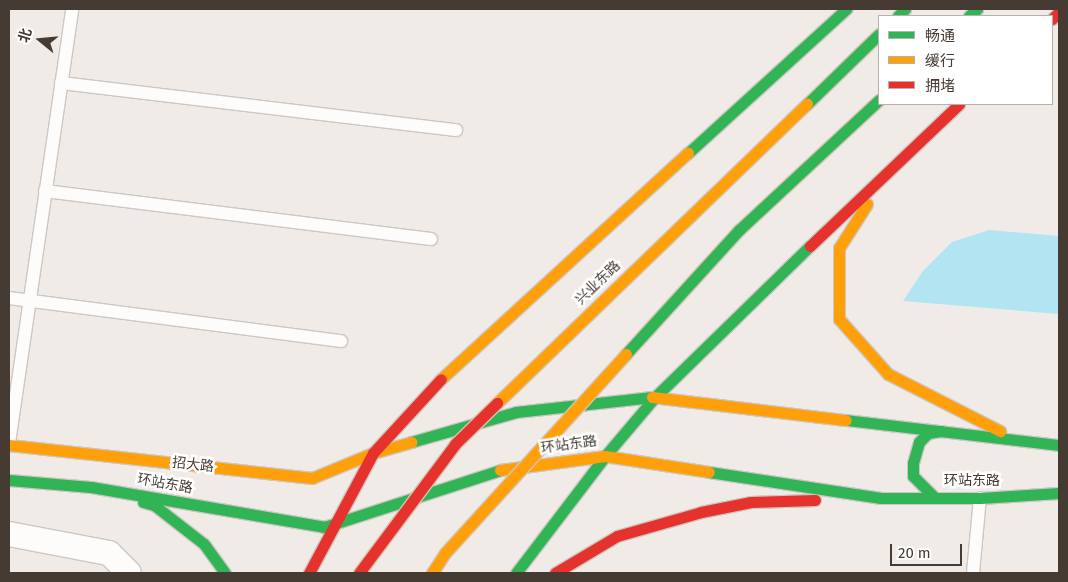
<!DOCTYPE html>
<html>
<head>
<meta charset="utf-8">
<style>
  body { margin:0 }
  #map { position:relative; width:1068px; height:582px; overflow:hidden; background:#f0ebe6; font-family:"Fira Sans","Noto Sans SC",sans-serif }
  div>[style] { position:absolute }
  .water>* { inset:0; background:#b3e4f2 }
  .roads { filter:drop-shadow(1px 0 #ccc7c2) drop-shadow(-1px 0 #ccc7c2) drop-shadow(0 1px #ccc7c2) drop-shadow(0 -1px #ccc7c2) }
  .lane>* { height:12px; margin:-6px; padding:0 6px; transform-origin:6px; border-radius:6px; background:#fdfcfb }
  .street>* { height:24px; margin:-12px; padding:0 12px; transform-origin:12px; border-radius:12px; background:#fdfcfb }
  .fast>* { height:11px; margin:-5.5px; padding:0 5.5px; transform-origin:5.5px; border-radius:5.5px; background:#30b455 }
  .slow>* { height:11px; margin:-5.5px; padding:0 5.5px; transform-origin:5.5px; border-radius:5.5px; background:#ff9f0a }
  .jam>* { height:11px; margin:-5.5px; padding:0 5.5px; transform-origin:5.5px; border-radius:5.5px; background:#e5322d }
  .bridges { filter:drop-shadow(1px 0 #d4c3b2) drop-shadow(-1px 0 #d4c3b2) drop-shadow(0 1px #d4c3b2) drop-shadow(0 -1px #d4c3b2) }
  .fast-bridge>* { height:11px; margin:-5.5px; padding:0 5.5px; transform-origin:5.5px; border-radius:5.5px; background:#30b455 }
  .slow-bridge>* { height:11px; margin:-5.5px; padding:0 5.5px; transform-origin:5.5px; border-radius:5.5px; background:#ff9f0a }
  .jam-bridge>* { height:11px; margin:-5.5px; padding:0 5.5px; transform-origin:5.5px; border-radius:5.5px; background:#e5322d }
  span { translate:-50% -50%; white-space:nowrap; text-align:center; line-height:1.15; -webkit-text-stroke:5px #fff; paint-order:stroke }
  .street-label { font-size:14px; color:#463b33 }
  .frame { position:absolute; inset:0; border:10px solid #463b33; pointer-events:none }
  .legend { position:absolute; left:878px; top:15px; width:175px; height:90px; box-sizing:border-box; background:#fff; border:1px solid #b5b1ad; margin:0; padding:6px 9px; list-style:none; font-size:15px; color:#463b33 }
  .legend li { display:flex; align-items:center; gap:10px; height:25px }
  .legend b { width:25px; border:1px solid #b5b1ad }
  .north { position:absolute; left:15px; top:15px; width:50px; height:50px; -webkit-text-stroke:4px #fff; paint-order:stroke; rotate:287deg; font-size:14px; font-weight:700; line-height:20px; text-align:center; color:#463b33 }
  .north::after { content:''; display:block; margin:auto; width:18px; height:22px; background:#463b33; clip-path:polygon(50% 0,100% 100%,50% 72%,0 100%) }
  .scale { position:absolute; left:890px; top:544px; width:72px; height:22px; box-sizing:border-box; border:2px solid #463b33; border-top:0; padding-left:6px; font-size:15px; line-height:18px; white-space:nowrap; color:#463b33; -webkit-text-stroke:4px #fff; paint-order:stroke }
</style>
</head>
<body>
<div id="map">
  <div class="water">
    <i style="clip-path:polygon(989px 230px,1059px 236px,1059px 314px,903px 301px,923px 271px,952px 242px)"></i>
  </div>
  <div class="roads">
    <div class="lane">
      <i style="left:61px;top:83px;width:398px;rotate:6.8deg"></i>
      <i style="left:45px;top:191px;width:389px;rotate:7.1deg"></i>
      <i style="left:9px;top:298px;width:335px;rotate:7.4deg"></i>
      <i style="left:9px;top:443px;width:439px;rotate:-81.7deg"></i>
      <i style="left:973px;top:573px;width:75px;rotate:-84.7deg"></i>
    </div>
    <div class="street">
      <i style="left:9px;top:534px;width:102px;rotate:10.8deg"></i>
      <i style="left:109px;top:553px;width:28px;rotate:45deg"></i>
    </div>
    <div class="fast">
      <i style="left:898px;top:16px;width:10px;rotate:-45deg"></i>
      <i style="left:969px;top:16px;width:11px;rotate:-41deg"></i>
      <i style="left:688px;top:153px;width:214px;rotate:-42.3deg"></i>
      <i style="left:846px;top:420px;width:214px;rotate:6.7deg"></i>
      <i style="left:411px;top:442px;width:109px;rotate:-15.9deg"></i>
      <i style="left:516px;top:412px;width:137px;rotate:-6.3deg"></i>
      <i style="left:709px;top:472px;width:174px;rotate:8.6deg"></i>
      <i style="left:881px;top:498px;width:99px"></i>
      <i style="left:980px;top:498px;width:79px;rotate:-3.6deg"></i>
      <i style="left:9px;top:480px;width:82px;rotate:4.9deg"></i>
      <i style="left:91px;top:487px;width:236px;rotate:9.7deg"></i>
      <i style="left:324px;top:527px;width:185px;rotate:-17.9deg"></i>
      <i style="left:933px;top:496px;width:28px;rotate:-135deg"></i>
      <i style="left:913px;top:476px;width:13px;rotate:-90deg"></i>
      <i style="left:913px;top:463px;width:22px;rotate:-74deg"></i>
      <i style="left:919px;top:442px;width:13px;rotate:-45deg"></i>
      <i style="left:928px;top:433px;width:13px;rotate:-9deg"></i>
      <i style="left:143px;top:502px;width:11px;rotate:15deg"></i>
      <i style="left:154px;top:505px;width:63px;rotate:38deg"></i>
      <i style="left:204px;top:544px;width:36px;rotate:54deg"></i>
      <i style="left:516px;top:573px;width:147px;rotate:-52.7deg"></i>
      <i style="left:605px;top:456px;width:77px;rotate:-49.7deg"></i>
      <i style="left:655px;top:397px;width:216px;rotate:-44.3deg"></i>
    </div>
    <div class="slow">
      <i style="left:867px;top:204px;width:52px;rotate:122.5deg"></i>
      <i style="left:839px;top:248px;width:71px;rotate:90deg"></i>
      <i style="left:839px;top:319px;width:74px;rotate:48.3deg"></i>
      <i style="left:888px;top:374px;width:126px;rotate:27deg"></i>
      <i style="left:441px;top:379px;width:335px;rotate:-42.5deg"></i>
      <i style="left:652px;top:397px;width:195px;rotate:6.8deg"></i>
      <i style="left:9px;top:445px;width:305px;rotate:6.2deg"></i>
      <i style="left:312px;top:478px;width:66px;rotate:-22.3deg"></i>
      <i style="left:373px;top:453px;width:40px;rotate:-16deg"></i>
      <i style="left:500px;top:470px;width:106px;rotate:-7.6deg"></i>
      <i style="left:605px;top:456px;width:105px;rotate:8.7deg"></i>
    </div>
    <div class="jam">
      <i style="left:1052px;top:19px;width:10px;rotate:-45deg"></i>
      <i style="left:810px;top:246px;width:206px;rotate:-43.6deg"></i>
      <i style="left:309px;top:573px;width:136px;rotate:-61.9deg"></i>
      <i style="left:373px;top:453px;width:100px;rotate:-47.4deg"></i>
      <i style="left:555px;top:573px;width:72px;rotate:-30.8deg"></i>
      <i style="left:617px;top:536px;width:87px;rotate:-15.9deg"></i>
      <i style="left:701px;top:512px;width:51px;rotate:-11.3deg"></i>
      <i style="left:751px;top:502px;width:64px;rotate:-1.8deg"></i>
    </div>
  </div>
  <div class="bridges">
    <div class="fast-bridge">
      <i style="left:807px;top:104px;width:100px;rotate:-44.2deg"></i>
      <i style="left:626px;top:354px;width:168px;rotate:-47.7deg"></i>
      <i style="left:739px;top:230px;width:191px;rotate:-42.9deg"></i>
    </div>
    <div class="slow-bridge">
      <i style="left:497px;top:403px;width:431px;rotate:-44deg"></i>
      <i style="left:432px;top:573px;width:24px;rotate:-57deg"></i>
      <i style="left:445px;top:553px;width:269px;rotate:-47.7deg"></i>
    </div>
    <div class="jam-bridge">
      <i style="left:359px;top:573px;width:161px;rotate:-53.3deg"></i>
      <i style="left:455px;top:444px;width:59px;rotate:-44.3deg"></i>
    </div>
  </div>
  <div class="street-label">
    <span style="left:598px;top:283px;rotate:-44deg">兴业东路</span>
    <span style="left:569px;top:445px;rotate:-8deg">环站东路</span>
    <span style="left:193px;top:465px;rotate:6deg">招大路</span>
    <span style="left:972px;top:481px">环站东路</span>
    <span style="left:165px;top:484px;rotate:10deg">环站东路</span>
  </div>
  <div class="frame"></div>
  <ul class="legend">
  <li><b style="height:6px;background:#30b455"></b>畅通</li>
  <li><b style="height:6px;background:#ff9f0a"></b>缓行</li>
  <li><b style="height:6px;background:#e5322d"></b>拥堵</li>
  </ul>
  <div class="north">北</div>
  <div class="scale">20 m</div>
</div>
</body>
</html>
